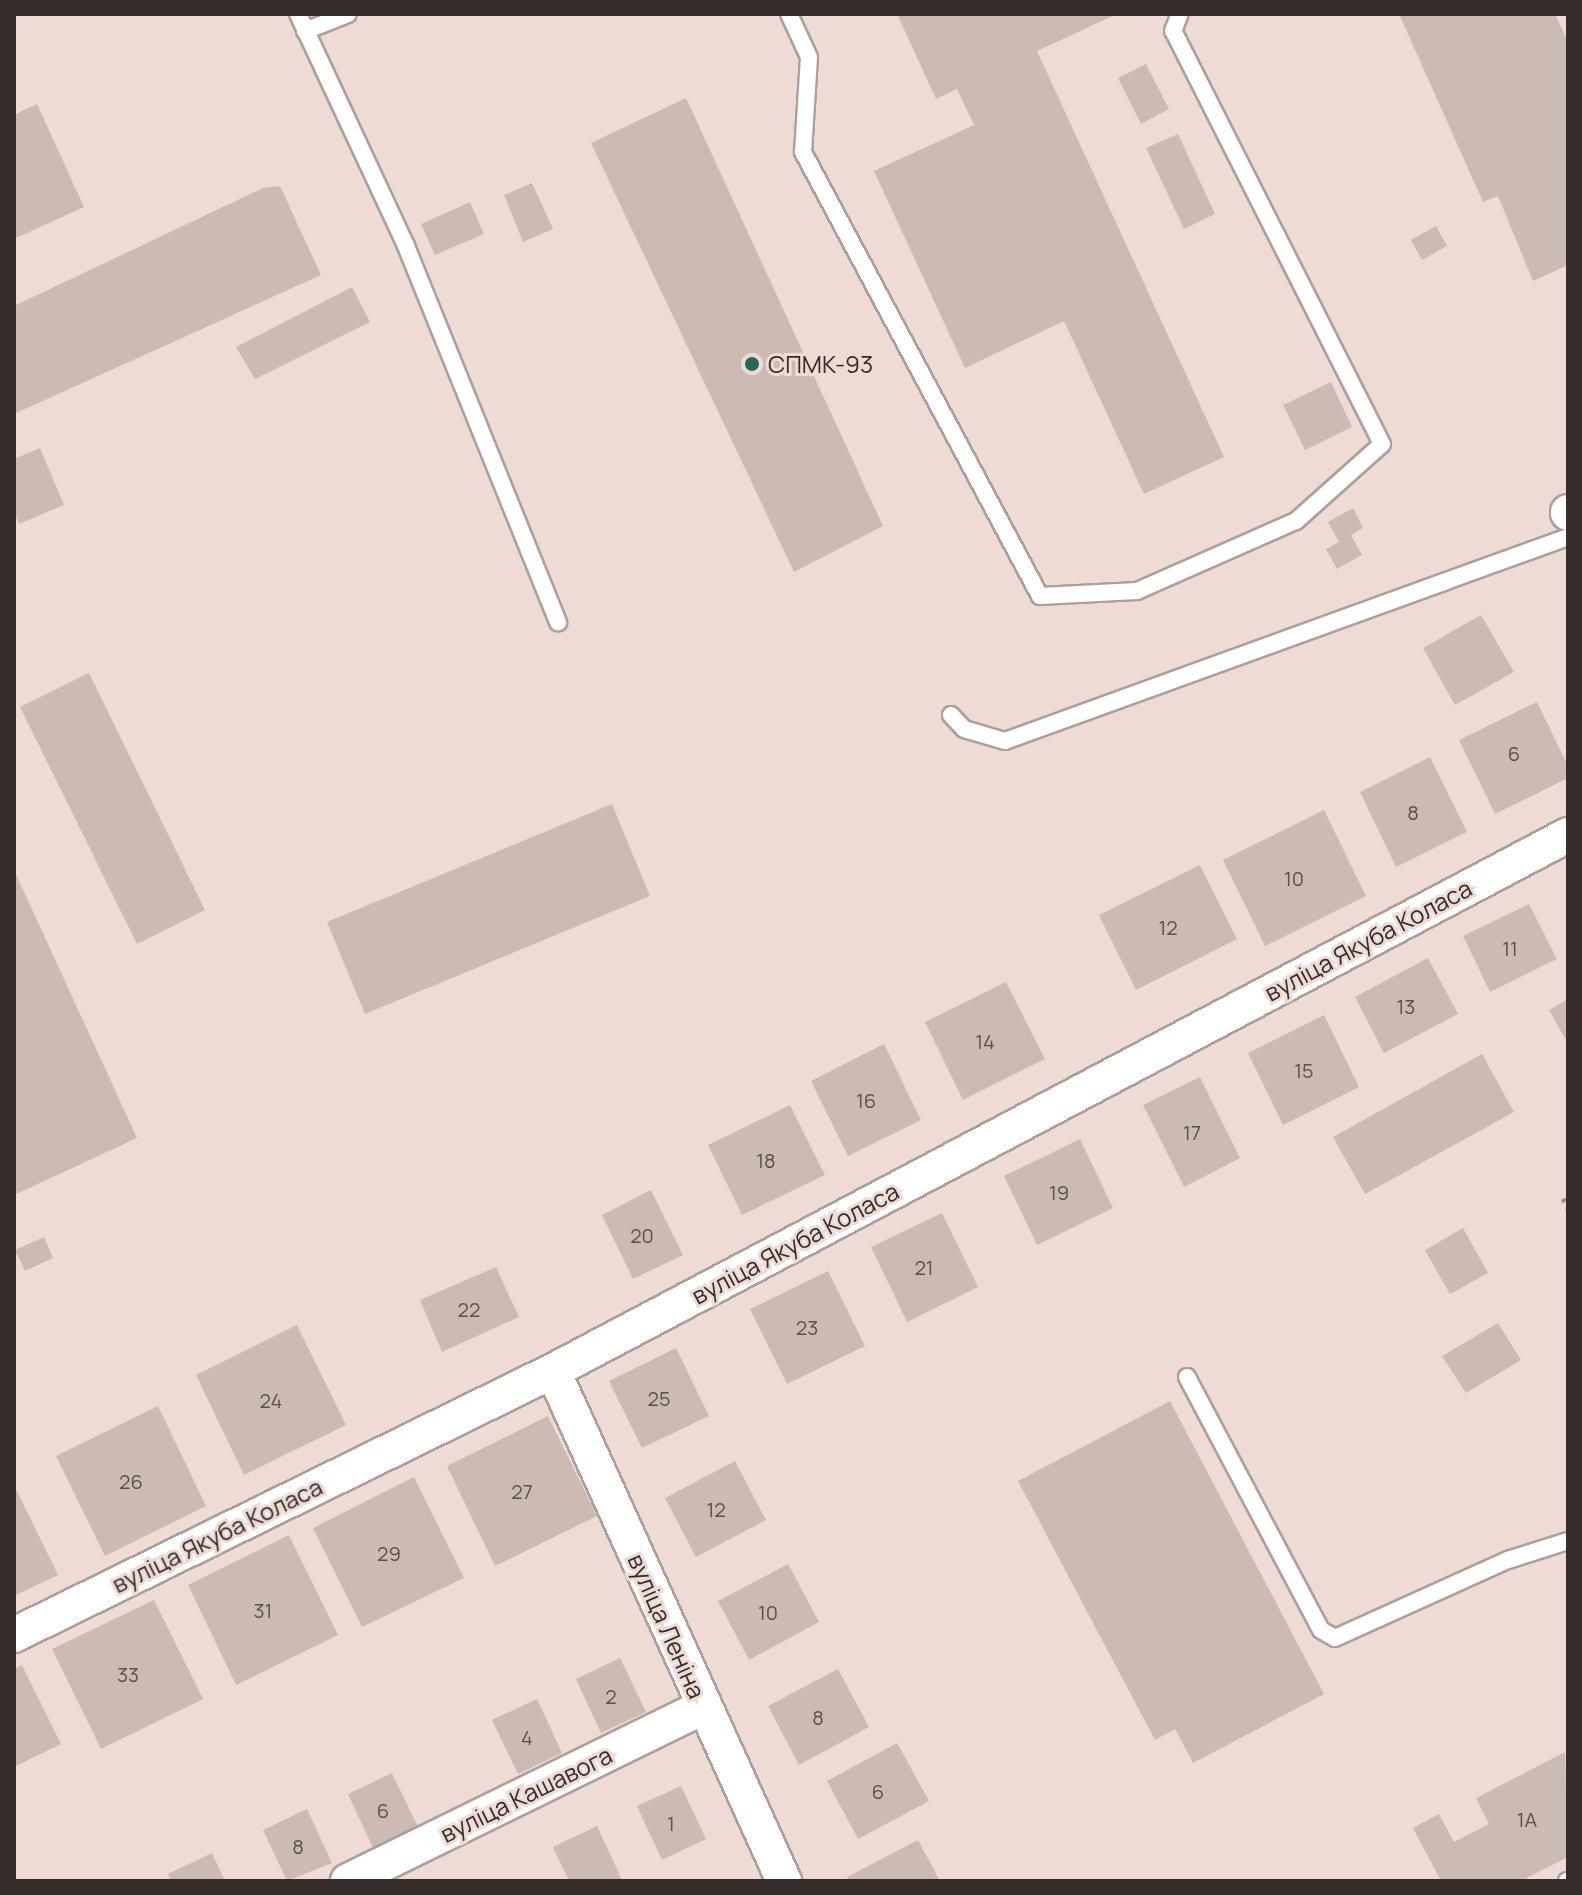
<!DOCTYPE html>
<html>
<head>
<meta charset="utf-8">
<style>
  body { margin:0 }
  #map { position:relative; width:1582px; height:1895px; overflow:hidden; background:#eedbd5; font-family:Manrope,sans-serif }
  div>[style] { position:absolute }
  .building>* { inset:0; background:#ccbbb4 }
  .path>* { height:5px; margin-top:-2.5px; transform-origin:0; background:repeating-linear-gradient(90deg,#a1938e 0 4px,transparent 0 10px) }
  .roads { filter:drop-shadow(2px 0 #b09e98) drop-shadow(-2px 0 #b09e98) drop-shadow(0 2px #b09e98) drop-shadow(0 -2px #b09e98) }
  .service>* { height:16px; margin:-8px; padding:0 8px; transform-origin:8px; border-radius:8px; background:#fff }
  .minor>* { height:34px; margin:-17px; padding:0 17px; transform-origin:17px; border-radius:17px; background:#fff }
  .dots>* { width:22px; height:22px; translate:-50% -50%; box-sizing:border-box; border:4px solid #eedbd5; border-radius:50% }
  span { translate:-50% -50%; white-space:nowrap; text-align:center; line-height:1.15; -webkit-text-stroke:6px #eedbd5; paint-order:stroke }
  .number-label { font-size:20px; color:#5a504c }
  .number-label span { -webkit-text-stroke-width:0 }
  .poi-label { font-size:24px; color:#342d2a }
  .left { translate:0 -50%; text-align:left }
  .street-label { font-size:24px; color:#342d2a }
  .frame { position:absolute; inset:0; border:16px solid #342d2a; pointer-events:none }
</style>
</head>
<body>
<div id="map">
  <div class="building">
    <i style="clip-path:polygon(897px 14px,1117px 14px,1037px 51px,1224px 457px,1144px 494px,1064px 321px,965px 368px,874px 171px,974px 125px,957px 89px,936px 99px)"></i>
    <i style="clip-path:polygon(1399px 14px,1555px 14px,1568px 42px,1568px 265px,1533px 281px,1498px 196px,1483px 202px)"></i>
    <i style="clip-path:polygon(1146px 64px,1169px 109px,1141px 124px,1118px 78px)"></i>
    <i style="clip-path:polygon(686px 98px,883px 526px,794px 572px,591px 143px)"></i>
    <i style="clip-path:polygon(37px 104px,84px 207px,14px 239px,14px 115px)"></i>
    <i style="clip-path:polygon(1178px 134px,1215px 214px,1184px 229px,1146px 148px)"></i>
    <i style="clip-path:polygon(532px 183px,553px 229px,523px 242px,504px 195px)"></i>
    <i style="clip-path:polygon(280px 186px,321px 275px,14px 414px,14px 306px,263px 188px)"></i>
    <i style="clip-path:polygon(470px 202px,484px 234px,435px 255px,421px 224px)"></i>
    <i style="clip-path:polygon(1436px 226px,1447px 246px,1422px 260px,1411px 240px)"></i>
    <i style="clip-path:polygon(352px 287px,370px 322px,255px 379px,236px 347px)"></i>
    <i style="clip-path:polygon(1331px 382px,1352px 427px,1305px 450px,1283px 405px)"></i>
    <i style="clip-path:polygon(40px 448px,64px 505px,19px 524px,14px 511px,14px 459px)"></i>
    <i style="clip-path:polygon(1353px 508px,1363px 528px,1351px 535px,1362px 555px,1337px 569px,1326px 549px,1339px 542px,1328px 522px)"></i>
    <i style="clip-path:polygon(1481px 615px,1514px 672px,1455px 705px,1423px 648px)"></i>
    <i style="clip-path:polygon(89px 673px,205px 910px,137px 944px,20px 707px)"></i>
    <i style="clip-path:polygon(1537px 702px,1568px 766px,1568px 778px,1495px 814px,1459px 740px)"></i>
    <i style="clip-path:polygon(1430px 757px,1467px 832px,1396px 867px,1360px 792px)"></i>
    <i style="clip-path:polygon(612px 804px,650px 896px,365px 1014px,327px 922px)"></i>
    <i style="clip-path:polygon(1324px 810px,1366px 896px,1265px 946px,1223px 860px)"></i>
    <i style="clip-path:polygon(1200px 865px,1237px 939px,1136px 990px,1099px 915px)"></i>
    <i style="clip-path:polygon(14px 870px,137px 1138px,14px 1195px)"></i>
    <i style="clip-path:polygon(1529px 904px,1557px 959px,1490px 992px,1463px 936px)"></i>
    <i style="clip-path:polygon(1428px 958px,1458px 1014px,1384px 1053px,1355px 997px)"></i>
    <i style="clip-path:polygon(1006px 982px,1045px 1059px,963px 1100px,925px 1022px)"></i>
    <i style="clip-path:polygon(1568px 999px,1568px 1044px,1549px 1010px)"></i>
    <i style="clip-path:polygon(1324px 1015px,1359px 1087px,1283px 1125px,1248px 1053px)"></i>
    <i style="clip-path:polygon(884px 1044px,921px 1120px,848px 1156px,811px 1081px)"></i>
    <i style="clip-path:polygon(1482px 1054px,1514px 1112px,1365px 1194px,1333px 1137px)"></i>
    <i style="clip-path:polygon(1200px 1077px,1240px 1158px,1184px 1187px,1143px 1105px)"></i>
    <i style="clip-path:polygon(790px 1105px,825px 1175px,742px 1215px,708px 1145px)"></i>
    <i style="clip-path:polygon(1080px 1139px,1113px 1208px,1037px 1245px,1004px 1176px)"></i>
    <i style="clip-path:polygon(651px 1190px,683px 1255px,633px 1279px,602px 1215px)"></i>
    <i style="clip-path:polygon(942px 1213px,978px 1287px,907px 1322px,871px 1247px)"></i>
    <i style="clip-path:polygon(1463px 1228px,1488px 1273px,1450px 1294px,1425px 1250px)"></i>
    <i style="clip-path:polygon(44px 1237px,53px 1258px,25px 1271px,15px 1250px)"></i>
    <i style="clip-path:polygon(496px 1267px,519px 1317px,442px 1352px,420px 1300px)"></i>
    <i style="clip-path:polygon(828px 1271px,865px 1346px,787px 1384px,750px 1309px)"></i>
    <i style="clip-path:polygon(1498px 1323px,1521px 1360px,1466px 1393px,1442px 1356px)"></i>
    <i style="clip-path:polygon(297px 1325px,346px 1425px,244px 1475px,196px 1375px)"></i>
    <i style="clip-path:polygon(676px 1348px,709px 1416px,642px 1448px,609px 1381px)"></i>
    <i style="clip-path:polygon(1170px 1401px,1324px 1694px,1193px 1763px,1175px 1729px,1155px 1740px,1018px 1481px)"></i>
    <i style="clip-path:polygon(158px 1406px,206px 1506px,105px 1556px,56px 1456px)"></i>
    <i style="clip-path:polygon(548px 1416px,597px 1516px,495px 1566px,447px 1466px)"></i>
    <i style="clip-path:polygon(735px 1461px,766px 1520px,696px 1557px,665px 1498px)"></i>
    <i style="clip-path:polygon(414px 1477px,464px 1578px,362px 1627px,313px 1528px)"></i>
    <i style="clip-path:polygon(14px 1485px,58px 1575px,14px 1596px)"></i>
    <i style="clip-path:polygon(289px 1535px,338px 1635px,236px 1685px,188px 1585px)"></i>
    <i style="clip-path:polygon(788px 1564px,819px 1622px,749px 1660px,718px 1601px)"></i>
    <i style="clip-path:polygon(154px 1600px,203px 1699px,101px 1749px,52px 1649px)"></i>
    <i style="clip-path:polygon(620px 1658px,646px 1712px,601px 1733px,576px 1679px)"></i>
    <i style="clip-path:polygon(22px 1665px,61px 1744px,14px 1767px,14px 1669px)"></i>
    <i style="clip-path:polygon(838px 1669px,869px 1727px,799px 1765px,768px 1706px)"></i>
    <i style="clip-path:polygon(537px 1699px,562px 1753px,518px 1774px,492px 1720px)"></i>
    <i style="clip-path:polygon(897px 1743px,929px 1801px,858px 1839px,827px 1781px)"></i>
    <i style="clip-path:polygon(1565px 1752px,1568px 1857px,1521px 1881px,1441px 1881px,1413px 1828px,1439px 1814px,1454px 1842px,1489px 1824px,1476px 1798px)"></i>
    <i style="clip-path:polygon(392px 1773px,418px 1827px,373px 1848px,348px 1794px)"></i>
    <i style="clip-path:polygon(681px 1786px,706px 1839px,662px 1860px,637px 1806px)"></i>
    <i style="clip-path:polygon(307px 1809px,332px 1863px,287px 1881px,263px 1830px)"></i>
    <i style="clip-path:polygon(597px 1826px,622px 1880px,569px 1881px,553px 1847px)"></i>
    <i style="clip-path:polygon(918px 1840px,940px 1881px,849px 1881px,847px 1877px)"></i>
    <i style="clip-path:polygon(212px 1853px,225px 1881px,171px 1881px,168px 1874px)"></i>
  </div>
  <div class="path">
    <i style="left:1563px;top:1198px;width:11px;rotate:63deg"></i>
  </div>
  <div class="roads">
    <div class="service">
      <i style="left:298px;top:14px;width:256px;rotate:65deg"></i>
      <i style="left:406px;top:246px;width:406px;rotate:68deg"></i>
      <i style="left:789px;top:14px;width:47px;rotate:65.1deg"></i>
      <i style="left:809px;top:57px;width:95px;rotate:93.6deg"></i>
      <i style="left:803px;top:152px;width:503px;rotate:61.91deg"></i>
      <i style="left:1040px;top:596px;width:97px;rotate:-3deg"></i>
      <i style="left:1137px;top:591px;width:174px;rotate:-23.8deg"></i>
      <i style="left:1296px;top:521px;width:115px;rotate:-41.8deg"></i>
      <i style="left:1382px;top:444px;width:463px;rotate:-116.8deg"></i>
      <i style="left:1173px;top:31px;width:18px;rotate:-68deg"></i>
      <i style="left:305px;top:31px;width:46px;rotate:-21.6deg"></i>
      <i style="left:951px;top:715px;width:19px;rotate:47deg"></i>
      <i style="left:964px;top:729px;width:43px;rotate:16.3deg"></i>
      <i style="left:1005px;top:741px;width:599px;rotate:-19.92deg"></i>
      <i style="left:1187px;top:1377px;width:286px;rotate:62.1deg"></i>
      <i style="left:1321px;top:1630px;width:16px;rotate:30deg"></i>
      <i style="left:1335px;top:1638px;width:190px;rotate:-24.3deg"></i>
      <i style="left:1508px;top:1560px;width:63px;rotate:-17.6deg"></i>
      <i style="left:1567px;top:1881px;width:1px"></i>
    </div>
    <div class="minor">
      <i style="left:1568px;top:512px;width:1px;rotate:90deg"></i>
      <i style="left:553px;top:1371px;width:560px;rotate:65.63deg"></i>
      <i style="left:14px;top:1635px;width:600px;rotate:-26.1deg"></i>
      <i style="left:553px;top:1371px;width:1148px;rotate:-27.84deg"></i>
      <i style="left:348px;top:1881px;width:395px;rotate:-26.1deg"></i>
    </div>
  </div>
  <div class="dots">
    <i style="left:752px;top:364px;background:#266858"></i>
  </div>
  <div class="number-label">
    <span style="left:1514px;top:753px">6</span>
    <span style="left:1413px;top:812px">8</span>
    <span style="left:1294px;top:878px">10</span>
    <span style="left:1168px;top:927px">12</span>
    <span style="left:1510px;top:948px">11</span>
    <span style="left:1406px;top:1006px">13</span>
    <span style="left:985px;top:1041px">14</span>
    <span style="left:1304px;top:1070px">15</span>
    <span style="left:866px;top:1100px">16</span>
    <span style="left:1192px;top:1132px">17</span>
    <span style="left:766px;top:1160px">18</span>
    <span style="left:1059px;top:1192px">19</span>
    <span style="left:642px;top:1235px">20</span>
    <span style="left:924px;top:1267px">21</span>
    <span style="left:469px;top:1309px">22</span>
    <span style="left:807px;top:1327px">23</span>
    <span style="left:659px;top:1398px">25</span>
    <span style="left:271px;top:1400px">24</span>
    <span style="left:131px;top:1481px">26</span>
    <span style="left:522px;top:1491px">27</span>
    <span style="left:716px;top:1509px">12</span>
    <span style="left:389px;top:1553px">29</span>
    <span style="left:263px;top:1610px">31</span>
    <span style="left:768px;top:1612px">10</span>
    <span style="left:128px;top:1674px">33</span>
    <span style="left:611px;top:1696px">2</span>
    <span style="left:818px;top:1717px">8</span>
    <span style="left:527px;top:1737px">4</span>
    <span style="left:878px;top:1791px">6</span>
    <span style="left:383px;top:1810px">6</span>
    <span style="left:1527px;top:1819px">1А</span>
    <span style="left:671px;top:1823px">1</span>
    <span style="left:298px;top:1846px">8</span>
  </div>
  <div class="poi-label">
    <span class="left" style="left:768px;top:364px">СПМК-93</span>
  </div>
  <div class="street-label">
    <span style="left:1368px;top:940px;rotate:-28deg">вуліца Якуба Коласа</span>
    <span style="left:795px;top:1243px;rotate:-28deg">вуліца Якуба Коласа</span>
    <span style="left:217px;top:1535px;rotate:-26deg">вуліца Якуба Коласа</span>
    <span style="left:667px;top:1626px;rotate:66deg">вуліца Леніна</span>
    <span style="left:526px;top:1794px;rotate:-26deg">вуліца Кашавога</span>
  </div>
  <div class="frame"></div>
</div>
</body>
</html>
